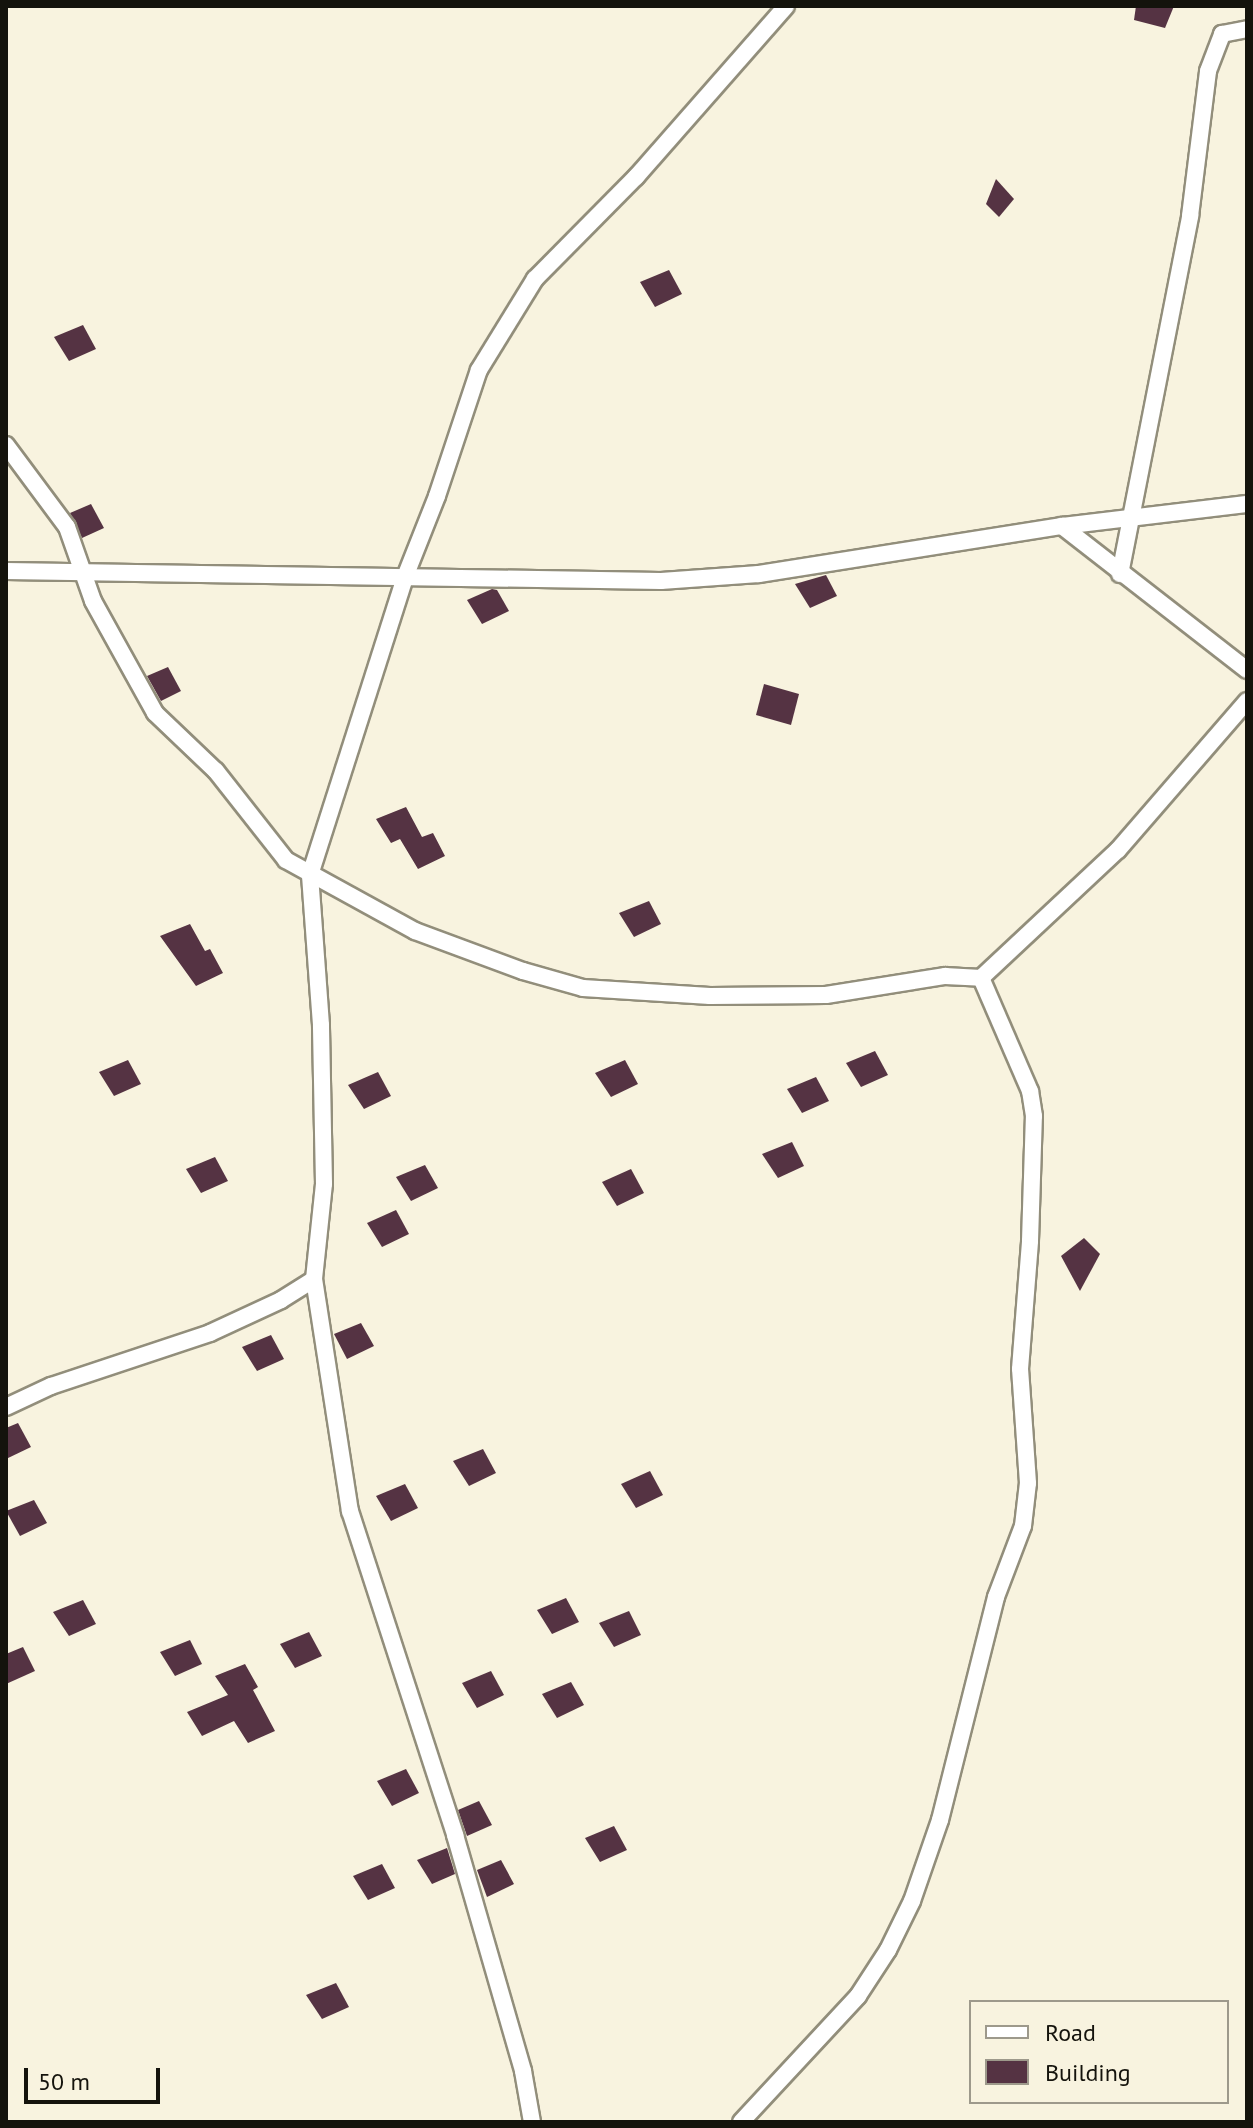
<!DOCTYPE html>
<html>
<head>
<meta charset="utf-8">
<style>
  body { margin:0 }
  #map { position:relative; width:1253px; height:2128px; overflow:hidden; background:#f8f3df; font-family:"PT Sans",sans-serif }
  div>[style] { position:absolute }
  .building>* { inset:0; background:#553343 }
  .roads { filter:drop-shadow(2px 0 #928e7b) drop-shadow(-2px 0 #928e7b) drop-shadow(0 2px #928e7b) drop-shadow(0 -2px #928e7b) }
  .street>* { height:16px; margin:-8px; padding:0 8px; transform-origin:8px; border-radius:8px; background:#fff }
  span { translate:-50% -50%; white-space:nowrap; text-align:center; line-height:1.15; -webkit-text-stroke:8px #f8f3df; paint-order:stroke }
  .frame { position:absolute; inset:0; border:8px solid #14130c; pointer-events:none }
  .legend { position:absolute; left:969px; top:2000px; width:260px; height:104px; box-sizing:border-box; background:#f8f3df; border:2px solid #9d998b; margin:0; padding:10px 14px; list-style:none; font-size:24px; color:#14130c }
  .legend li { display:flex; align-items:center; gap:16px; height:40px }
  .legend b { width:40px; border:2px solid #9d998b }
  .scale { position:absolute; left:24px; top:2068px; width:136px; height:36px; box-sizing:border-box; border:4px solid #14130c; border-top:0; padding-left:10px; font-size:24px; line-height:28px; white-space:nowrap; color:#14130c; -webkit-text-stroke:6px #f8f3df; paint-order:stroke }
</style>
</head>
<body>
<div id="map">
  <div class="building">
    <i style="clip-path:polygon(1136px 6px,1174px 6px,1165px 28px,1134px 20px)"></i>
    <i style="clip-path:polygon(996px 179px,1014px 199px,999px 217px,986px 204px)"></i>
    <i style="clip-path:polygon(669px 270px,682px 294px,655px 307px,640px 282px)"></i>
    <i style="clip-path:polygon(83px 325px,96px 349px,69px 361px,54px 337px)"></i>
    <i style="clip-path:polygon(91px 504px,104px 528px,82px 538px,70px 513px)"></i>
    <i style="clip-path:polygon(826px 575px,837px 596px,810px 608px,795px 584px)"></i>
    <i style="clip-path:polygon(492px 589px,497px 590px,509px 611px,482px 624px,467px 600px)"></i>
    <i style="clip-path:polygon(168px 667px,181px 691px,161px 701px,147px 676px)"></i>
    <i style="clip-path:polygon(764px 684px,799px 694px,791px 725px,756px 715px)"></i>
    <i style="clip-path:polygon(406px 807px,422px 837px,433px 833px,445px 856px,418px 869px,400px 839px,391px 843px,376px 819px)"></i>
    <i style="clip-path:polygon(649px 901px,661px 924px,634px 937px,619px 913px)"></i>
    <i style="clip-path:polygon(190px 924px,205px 951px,210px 949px,223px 973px,196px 986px,160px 936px)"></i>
    <i style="clip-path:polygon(875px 1051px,888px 1075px,861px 1087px,846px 1063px)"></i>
    <i style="clip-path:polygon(128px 1060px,141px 1084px,114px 1096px,99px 1072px)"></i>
    <i style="clip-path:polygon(625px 1060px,638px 1084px,611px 1097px,595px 1073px)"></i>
    <i style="clip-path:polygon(378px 1072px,391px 1096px,364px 1109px,348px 1085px)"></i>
    <i style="clip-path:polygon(816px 1077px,829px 1101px,802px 1113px,787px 1089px)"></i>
    <i style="clip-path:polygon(792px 1142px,804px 1166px,778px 1178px,762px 1154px)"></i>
    <i style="clip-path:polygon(215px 1157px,228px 1181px,201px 1193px,186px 1169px)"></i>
    <i style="clip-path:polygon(425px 1165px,438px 1188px,411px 1201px,396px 1177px)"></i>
    <i style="clip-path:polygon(631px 1169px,644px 1193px,617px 1206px,602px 1182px)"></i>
    <i style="clip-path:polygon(396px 1210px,409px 1234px,382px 1247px,367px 1223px)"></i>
    <i style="clip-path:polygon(1084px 1238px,1100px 1254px,1080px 1291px,1061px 1256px)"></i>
    <i style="clip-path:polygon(361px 1323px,374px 1346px,347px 1359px,334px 1334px)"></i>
    <i style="clip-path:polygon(271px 1335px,284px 1359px,257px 1371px,242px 1347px)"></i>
    <i style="clip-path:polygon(18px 1423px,31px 1447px,6px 1459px,6px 1428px)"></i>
    <i style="clip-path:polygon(483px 1449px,496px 1473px,469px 1486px,453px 1461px)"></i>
    <i style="clip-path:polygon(650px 1471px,663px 1495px,636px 1508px,621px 1484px)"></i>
    <i style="clip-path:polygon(405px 1484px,418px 1508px,391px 1521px,376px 1496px)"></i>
    <i style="clip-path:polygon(34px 1500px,47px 1523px,20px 1536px,6px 1511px)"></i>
    <i style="clip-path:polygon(566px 1598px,579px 1622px,552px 1634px,537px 1610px)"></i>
    <i style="clip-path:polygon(83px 1600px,96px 1624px,69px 1636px,53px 1612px)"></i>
    <i style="clip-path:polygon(629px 1611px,641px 1635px,614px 1647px,599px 1623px)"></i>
    <i style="clip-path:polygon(309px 1632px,322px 1656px,295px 1668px,280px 1644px)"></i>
    <i style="clip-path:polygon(190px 1640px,202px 1664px,175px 1676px,160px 1652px)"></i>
    <i style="clip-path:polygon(23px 1647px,35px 1671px,6px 1684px,6px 1654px)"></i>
    <i style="clip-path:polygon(245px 1664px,258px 1687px,253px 1690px,275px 1731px,248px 1743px,234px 1721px,202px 1736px,187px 1712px,228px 1695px,215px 1676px)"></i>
    <i style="clip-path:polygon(491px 1671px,504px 1695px,477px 1708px,462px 1683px)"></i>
    <i style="clip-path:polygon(571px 1682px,584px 1705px,557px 1718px,542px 1694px)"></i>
    <i style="clip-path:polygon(406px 1769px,419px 1793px,392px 1806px,377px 1781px)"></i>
    <i style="clip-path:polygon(479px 1801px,492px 1825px,467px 1836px,458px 1810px)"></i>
    <i style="clip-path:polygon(614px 1826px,627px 1850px,600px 1862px,585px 1838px)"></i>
    <i style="clip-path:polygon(447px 1848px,455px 1874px,432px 1884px,417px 1860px)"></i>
    <i style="clip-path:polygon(501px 1860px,514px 1884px,487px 1897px,477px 1870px)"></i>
    <i style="clip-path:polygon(382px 1864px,395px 1888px,368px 1900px,353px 1876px)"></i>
    <i style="clip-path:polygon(336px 1983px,349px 2007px,322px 2019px,306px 1995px)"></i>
  </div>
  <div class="roads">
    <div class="street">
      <i style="left:6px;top:445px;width:102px;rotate:53.4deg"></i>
      <i style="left:67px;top:527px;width:78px;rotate:70.6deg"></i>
      <i style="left:93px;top:601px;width:128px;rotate:61deg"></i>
      <i style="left:155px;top:713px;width:84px;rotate:43.6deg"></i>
      <i style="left:216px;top:771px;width:113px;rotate:51.8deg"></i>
      <i style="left:286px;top:860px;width:147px;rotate:28.8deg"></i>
      <i style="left:415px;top:931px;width:115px;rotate:20.3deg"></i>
      <i style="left:523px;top:971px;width:62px;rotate:15.8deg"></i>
      <i style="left:583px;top:988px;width:127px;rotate:3.6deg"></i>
      <i style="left:710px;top:996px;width:116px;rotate:-0.5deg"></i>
      <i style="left:826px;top:995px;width:121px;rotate:-9.1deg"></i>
      <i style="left:945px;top:976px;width:36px;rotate:3deg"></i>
      <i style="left:981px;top:978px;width:187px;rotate:-43.1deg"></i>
      <i style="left:1118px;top:850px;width:197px;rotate:-49.1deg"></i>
      <i style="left:1062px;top:526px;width:234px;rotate:37.9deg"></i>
      <i style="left:6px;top:571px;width:655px;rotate:0.87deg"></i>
      <i style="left:661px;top:581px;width:98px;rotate:-4.1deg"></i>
      <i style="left:759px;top:574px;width:307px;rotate:-9deg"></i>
      <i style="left:1062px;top:526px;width:186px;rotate:-6.8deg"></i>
      <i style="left:1120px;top:574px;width:365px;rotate:-78.9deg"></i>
      <i style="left:1190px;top:216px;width:146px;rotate:-82.9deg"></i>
      <i style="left:1208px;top:71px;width:40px;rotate:-69deg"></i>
      <i style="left:1222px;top:34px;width:25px;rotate:-11deg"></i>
      <i style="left:314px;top:1279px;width:235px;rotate:81.2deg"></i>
      <i style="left:350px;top:1511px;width:341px;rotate:72deg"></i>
      <i style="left:455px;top:1835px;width:246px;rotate:73.9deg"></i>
      <i style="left:523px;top:2071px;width:52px;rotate:80deg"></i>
      <i style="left:6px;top:1407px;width:50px;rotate:-25deg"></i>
      <i style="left:51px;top:1386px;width:168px;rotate:-18.4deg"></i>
      <i style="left:210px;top:1333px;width:78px;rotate:-24.9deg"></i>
      <i style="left:281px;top:1300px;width:39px;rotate:-32deg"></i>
      <i style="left:314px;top:1279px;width:96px;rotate:-84deg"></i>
      <i style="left:324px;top:1184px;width:159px;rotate:-91.1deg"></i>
      <i style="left:321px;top:1025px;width:150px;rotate:-94.2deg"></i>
      <i style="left:310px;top:875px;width:313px;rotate:-72.3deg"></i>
      <i style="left:405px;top:577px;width:87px;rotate:-68.4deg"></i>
      <i style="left:437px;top:496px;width:133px;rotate:-71.6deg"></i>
      <i style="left:479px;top:370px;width:107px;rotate:-58.4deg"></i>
      <i style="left:535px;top:279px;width:144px;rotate:-45.3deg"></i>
      <i style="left:636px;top:177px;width:227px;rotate:-48.7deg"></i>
      <i style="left:741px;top:2122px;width:172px;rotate:-47.1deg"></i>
      <i style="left:858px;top:1996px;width:55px;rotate:-56.9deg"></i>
      <i style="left:888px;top:1950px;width:55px;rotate:-63.9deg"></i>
      <i style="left:912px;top:1901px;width:86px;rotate:-70.9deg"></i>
      <i style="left:940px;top:1820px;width:230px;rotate:-75.9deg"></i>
      <i style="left:996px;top:1597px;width:76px;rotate:-69.2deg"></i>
      <i style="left:1023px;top:1526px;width:43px;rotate:-83.4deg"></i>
      <i style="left:1028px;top:1483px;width:114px;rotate:-94deg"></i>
      <i style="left:1020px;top:1369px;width:128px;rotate:-85.5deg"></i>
      <i style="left:1030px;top:1241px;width:125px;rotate:-88.2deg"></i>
      <i style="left:1034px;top:1116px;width:25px;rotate:-99deg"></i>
      <i style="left:1030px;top:1091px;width:123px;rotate:-113.4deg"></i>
    </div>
  </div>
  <div class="frame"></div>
  <ul class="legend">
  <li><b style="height:10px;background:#fff"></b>Road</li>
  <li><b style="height:22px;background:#553343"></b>Building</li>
  </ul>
  <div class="scale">50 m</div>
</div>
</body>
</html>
